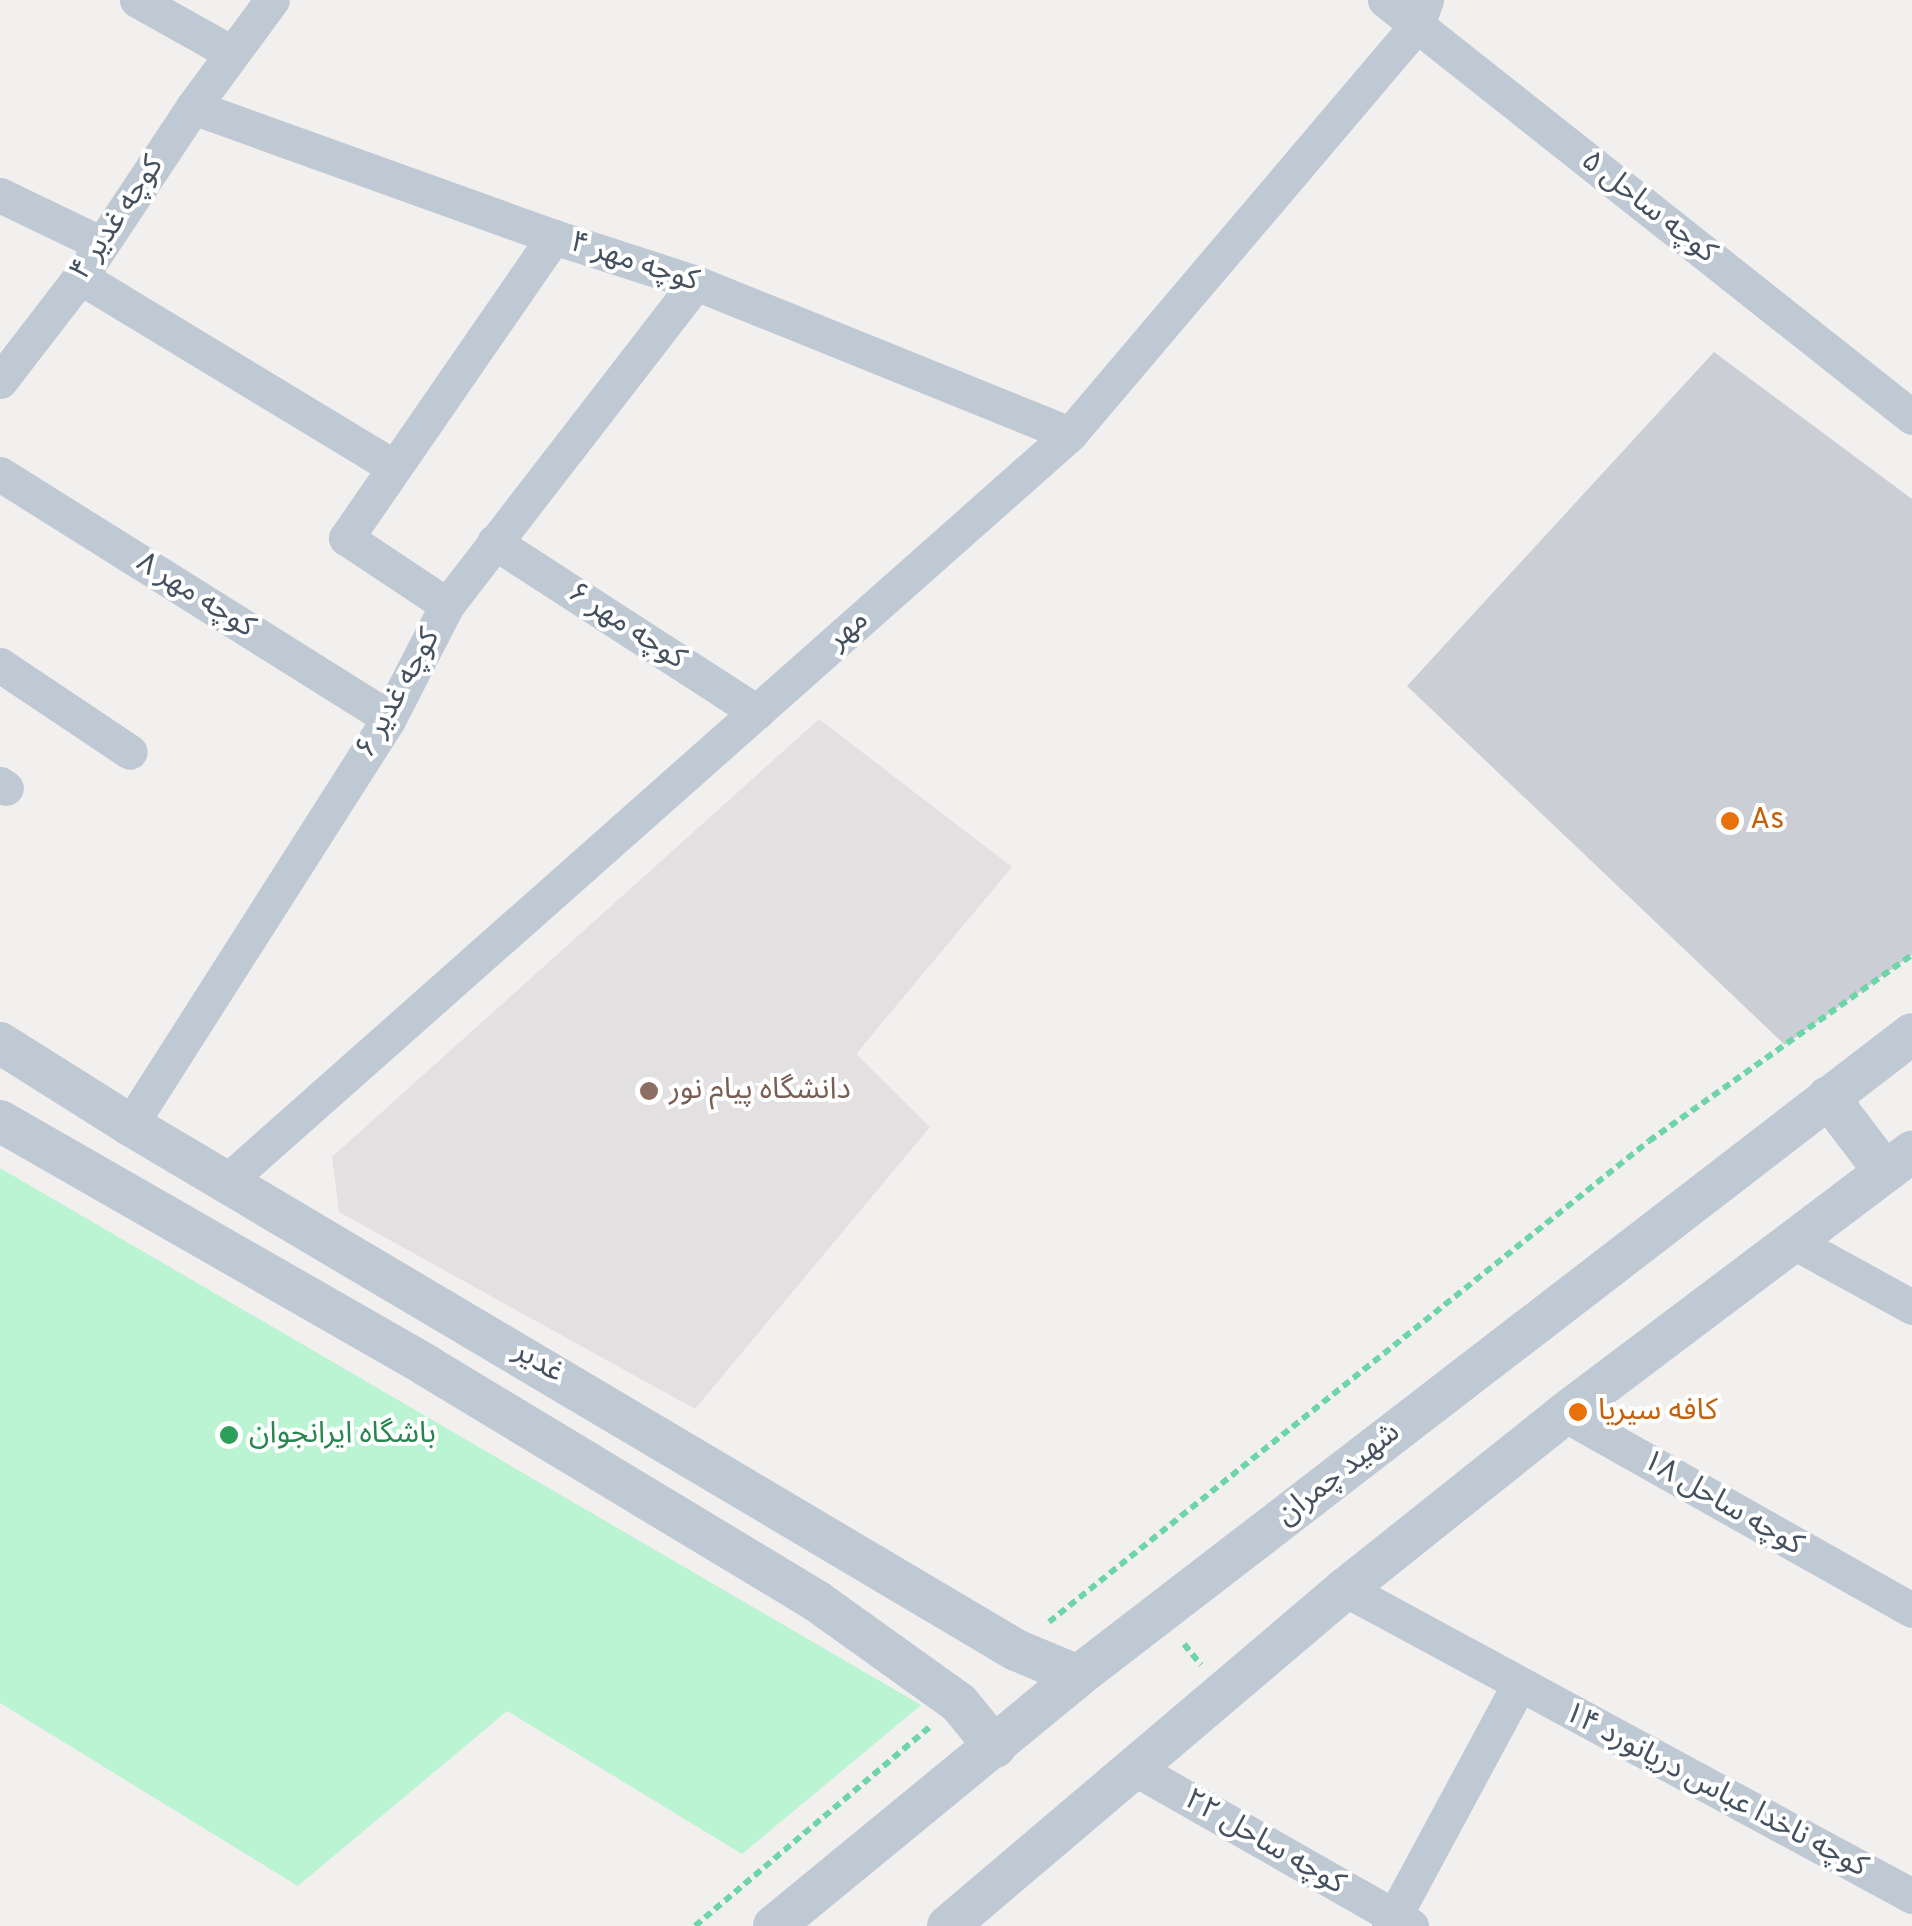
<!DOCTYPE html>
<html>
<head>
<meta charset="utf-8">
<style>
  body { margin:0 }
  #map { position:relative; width:1912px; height:1926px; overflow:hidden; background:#f2efef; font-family:Overpass,"Noto Sans Arabic",sans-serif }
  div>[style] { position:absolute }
  .education>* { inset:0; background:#e3e0e1 }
  .green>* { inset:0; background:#baf4d3 }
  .building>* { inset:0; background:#cbced5 }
  .path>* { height:6px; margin-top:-3px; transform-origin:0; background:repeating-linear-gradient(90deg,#6ed5a8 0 8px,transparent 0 13px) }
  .minor>* { height:35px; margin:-17.5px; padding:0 17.5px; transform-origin:17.5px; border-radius:17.5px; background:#bfc9d3 }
  .tertiary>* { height:42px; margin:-21px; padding:0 21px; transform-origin:21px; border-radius:21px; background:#bfc9d3 }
  .dots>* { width:28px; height:28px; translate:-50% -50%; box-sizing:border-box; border:5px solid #fff; border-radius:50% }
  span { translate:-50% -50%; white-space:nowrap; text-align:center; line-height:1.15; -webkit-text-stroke:8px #fff; paint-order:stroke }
  .street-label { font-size:30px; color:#45515f }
  .food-label { font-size:30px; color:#c56008 }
  .left { translate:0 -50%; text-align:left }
  .education-label { font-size:30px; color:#785e54 }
  .leisure-label { font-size:30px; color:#27864d }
</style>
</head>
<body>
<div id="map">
  <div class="education">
    <i style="clip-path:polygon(819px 719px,1012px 867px,856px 1054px,930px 1127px,695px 1409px,339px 1212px,332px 1157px)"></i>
  </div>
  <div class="green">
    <i style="clip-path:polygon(0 1168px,921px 1705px,742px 1854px,507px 1711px,298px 1886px,0 1703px)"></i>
  </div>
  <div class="building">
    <i style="clip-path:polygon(1714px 352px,1912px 499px,1912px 955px,1785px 1045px,1407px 686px)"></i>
  </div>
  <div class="path">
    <i style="left:1049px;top:1622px;width:769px;rotate:-38.72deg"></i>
    <i style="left:1649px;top:1141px;width:322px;rotate:-35.3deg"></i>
    <i style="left:1184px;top:1644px;width:27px;rotate:51deg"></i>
    <i style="left:695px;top:1926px;width:309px;rotate:-40.3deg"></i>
  </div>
  <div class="minor">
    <i style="left:137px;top:0;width:109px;rotate:29.2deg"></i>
    <i style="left:1385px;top:0;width:672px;rotate:38.35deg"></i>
    <i style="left:193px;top:107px;width:384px;rotate:19.8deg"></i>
    <i style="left:554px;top:237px;width:149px;rotate:17.9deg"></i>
    <i style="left:696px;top:283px;width:403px;rotate:22deg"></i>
    <i style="left:0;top:195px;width:113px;rotate:25.7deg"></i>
    <i style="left:80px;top:277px;width:365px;rotate:31.2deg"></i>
    <i style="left:0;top:381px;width:131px;rotate:-52.4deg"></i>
    <i style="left:80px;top:277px;width:204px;rotate:-56.4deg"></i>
    <i style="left:193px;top:107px;width:133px;rotate:-53.6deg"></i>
    <i style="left:0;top:474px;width:459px;rotate:32.1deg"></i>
    <i style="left:494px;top:542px;width:313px;rotate:32.9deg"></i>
    <i style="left:447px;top:605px;width:121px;rotate:-146.4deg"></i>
    <i style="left:346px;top:538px;width:366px;rotate:-55.4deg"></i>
    <i style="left:0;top:665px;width:156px;rotate:33.8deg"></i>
    <i style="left:0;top:784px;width:7px;rotate:34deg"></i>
    <i style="left:130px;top:1125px;width:482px;rotate:-57.5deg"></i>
    <i style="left:389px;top:718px;width:127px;rotate:-62.8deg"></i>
    <i style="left:447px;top:605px;width:407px;rotate:-52.3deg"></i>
    <i style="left:226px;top:1182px;width:1128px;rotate:-41.55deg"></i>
    <i style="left:1070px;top:434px;width:536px;rotate:-49.69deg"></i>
    <i style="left:1417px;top:25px;width:27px;rotate:-70deg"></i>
    <i style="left:1792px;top:1241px;width:137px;rotate:28.8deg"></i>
    <i style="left:1564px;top:1414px;width:399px;rotate:29.4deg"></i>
    <i style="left:1345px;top:1589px;width:645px;rotate:28.43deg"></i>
    <i style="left:1134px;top:1768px;width:319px;rotate:29.7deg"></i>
    <i style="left:1389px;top:1926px;width:272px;rotate:-61.7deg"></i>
  </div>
  <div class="tertiary">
    <i style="left:0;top:1043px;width:154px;rotate:32.2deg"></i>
    <i style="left:130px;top:1125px;width:1030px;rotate:30.65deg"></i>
    <i style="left:1016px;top:1650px;width:67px;rotate:22.8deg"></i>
    <i style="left:1828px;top:1097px;width:94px;rotate:52.8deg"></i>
    <i style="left:0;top:1121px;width:492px;rotate:29.8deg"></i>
    <i style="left:427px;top:1366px;width:457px;rotate:31.1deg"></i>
    <i style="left:818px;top:1602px;width:173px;rotate:35.6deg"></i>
    <i style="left:959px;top:1703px;width:57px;rotate:50.7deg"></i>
    <i style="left:774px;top:1926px;width:394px;rotate:-39.4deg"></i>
    <i style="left:1078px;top:1676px;width:1052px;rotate:-37.59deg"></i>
    <i style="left:948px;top:1926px;width:521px;rotate:-40.33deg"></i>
    <i style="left:1345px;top:1589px;width:280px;rotate:-38.6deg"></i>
    <i style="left:1564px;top:1414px;width:436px;rotate:-37deg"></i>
  </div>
  <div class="dots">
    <i style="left:1730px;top:821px;background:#e8710a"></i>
    <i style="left:649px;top:1091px;background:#8d6e63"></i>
    <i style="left:1578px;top:1412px;background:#e8710a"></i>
    <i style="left:229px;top:1435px;background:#2e9e5b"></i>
  </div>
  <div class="street-label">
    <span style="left:1648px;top:208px;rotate:38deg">کوچه ساحل ۵</span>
    <span style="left:118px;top:219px;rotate:-56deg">کوچه غدیر ۴</span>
    <span style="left:634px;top:263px;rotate:18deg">کوچه مهر ۴</span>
    <span style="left:195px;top:596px;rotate:32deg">کوچه مهر ۸</span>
    <span style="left:626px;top:627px;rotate:33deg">کوچه مهر ۶</span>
    <span style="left:849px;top:631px;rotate:-42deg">مهر</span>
    <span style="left:399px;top:694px;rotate:-61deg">کوچه غدیر ۶</span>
    <span style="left:538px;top:1363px;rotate:31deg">غدیر</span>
    <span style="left:1339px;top:1475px;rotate:-38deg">شهید چمران</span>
    <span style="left:1722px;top:1504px;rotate:30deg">کوچه ساحل ۱۸</span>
    <span style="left:1715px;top:1791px;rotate:28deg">کوچه ناخدا عباس دریانورد ۱۴</span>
    <span style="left:1264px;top:1843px;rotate:30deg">کوچه ساحل ۲۲</span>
  </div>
  <div class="food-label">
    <span class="left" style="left:1750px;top:821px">As</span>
    <span class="left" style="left:1598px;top:1412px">کافه سیریا</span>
  </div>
  <div class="education-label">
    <span class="left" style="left:669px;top:1091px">دانشگاه پیام نور</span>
  </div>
  <div class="leisure-label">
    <span class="left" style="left:249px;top:1435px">باشگاه ایرانجوان</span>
  </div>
</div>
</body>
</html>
